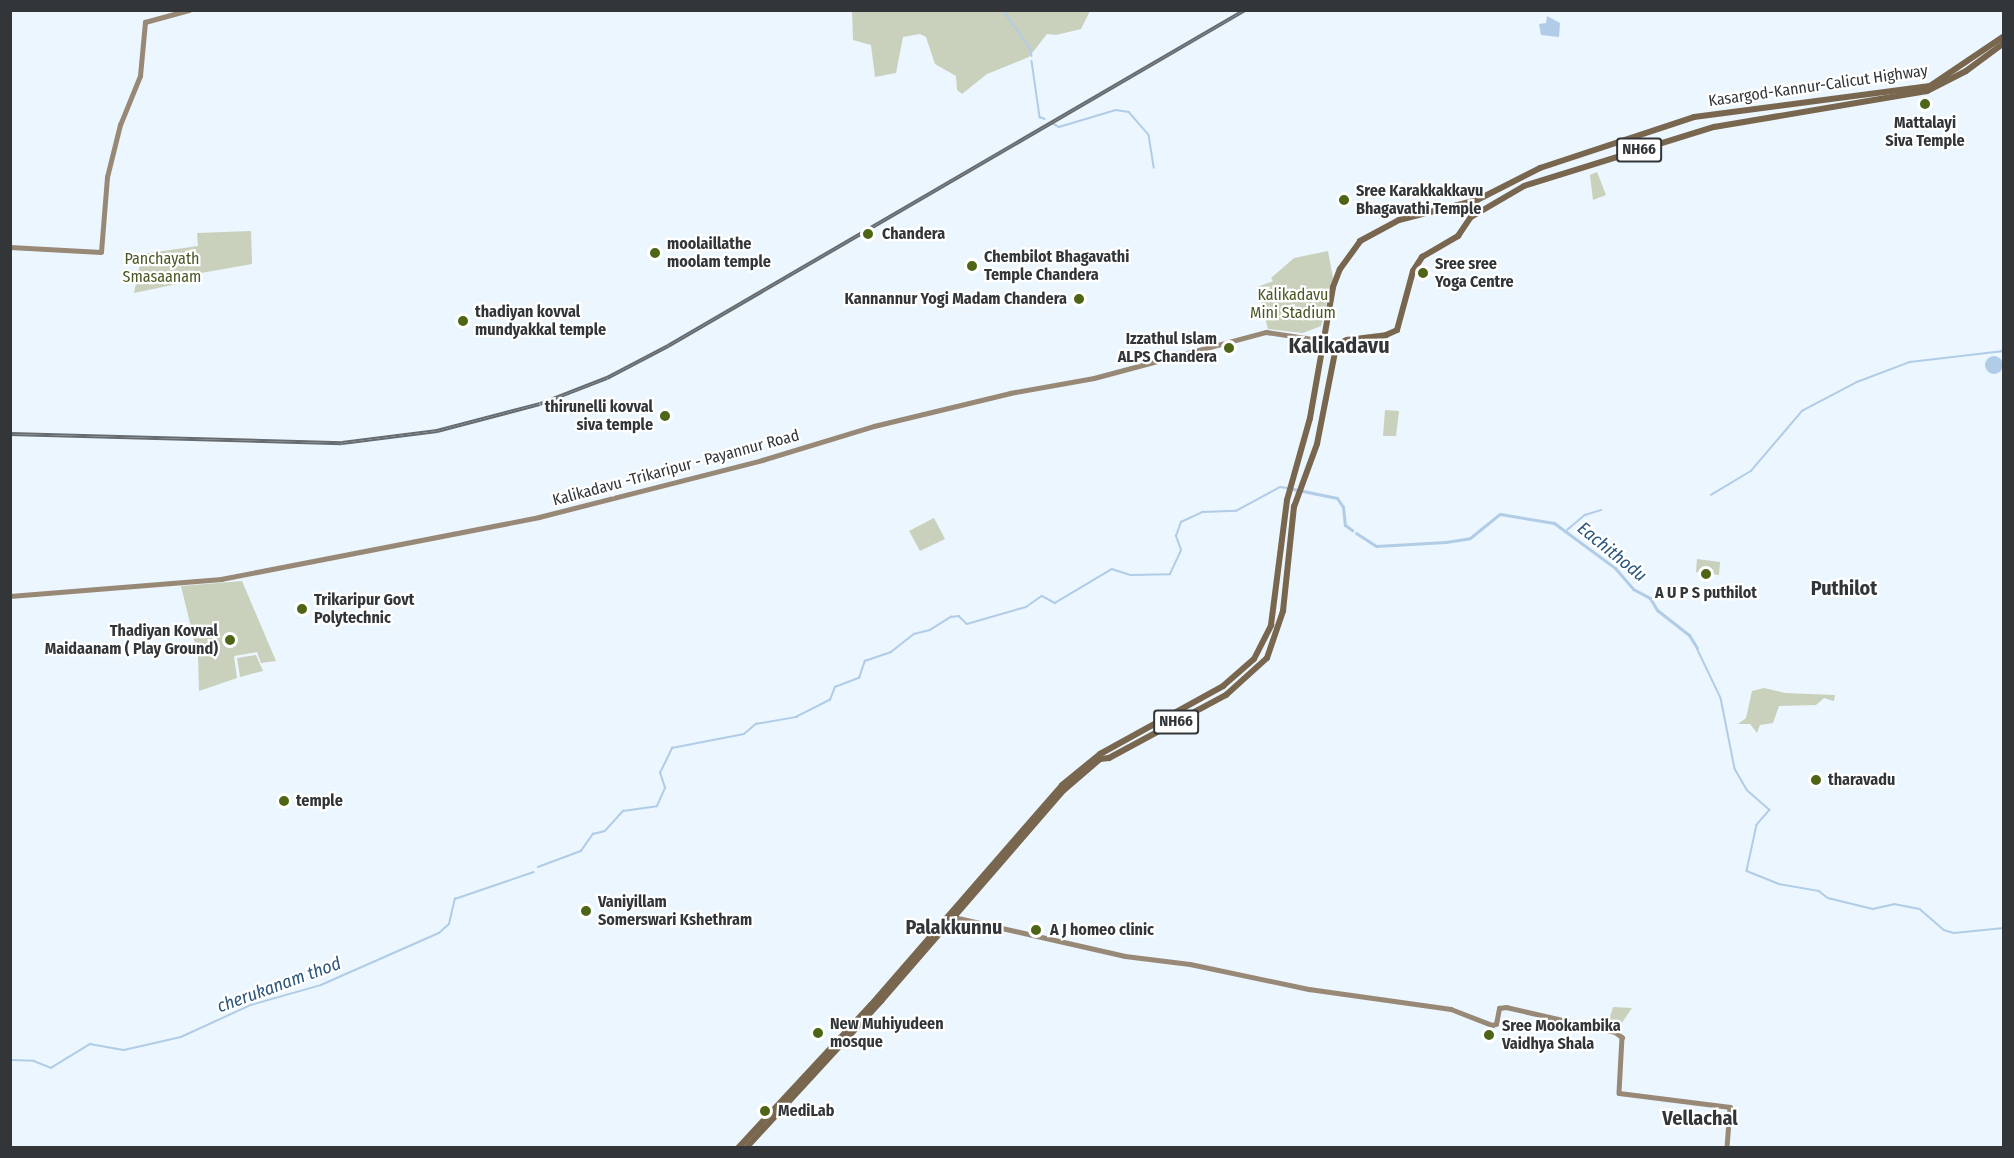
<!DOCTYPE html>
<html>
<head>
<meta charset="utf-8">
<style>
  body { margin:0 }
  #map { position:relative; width:2014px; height:1158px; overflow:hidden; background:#ebf6fe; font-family:"Fira Sans Condensed",sans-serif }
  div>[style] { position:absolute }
  .green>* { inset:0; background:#c9d0bc }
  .water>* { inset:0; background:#b1cce6 }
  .round { border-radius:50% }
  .stream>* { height:1.5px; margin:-0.75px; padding:0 0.75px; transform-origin:0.75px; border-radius:0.75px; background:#b1cce6 }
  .canal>* { height:3px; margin:-1.5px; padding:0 1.5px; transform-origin:1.5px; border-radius:1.5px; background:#b1cce6 }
  .secondary>* { height:4.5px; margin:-2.25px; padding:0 2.25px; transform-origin:2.25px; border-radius:2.25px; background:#988977 }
  .trunk>* { height:6px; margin:-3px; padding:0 3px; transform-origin:3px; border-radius:3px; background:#78664e }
  .rail>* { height:4px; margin-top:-2px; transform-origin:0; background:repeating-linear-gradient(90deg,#fff 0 4.5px,#656b6f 0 9px); box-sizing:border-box; border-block:2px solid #656b6f }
  .dots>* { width:16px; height:16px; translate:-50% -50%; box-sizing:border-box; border:3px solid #fff; border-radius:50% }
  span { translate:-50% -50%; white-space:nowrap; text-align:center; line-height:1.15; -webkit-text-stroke:4.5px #fff; paint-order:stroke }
  .shield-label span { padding:2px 4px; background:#fff; border:2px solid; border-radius:4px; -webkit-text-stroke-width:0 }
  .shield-label { font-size:15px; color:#323639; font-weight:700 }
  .street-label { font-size:16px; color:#323639 }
  .poi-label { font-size:16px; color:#323639; font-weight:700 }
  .left { translate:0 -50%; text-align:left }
  .right { translate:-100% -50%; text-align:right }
  .park-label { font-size:16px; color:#495926 }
  .water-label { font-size:18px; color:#2c567b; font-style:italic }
  .quarter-label { font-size:20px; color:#323639; font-weight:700 }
  .district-label { font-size:22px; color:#323639; font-weight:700 }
  .frame { position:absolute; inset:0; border:12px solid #323639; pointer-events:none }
</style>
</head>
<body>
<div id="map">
  <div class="green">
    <i style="clip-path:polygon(852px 11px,1090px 10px,1090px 11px,1081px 29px,1056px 35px,1047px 34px,1029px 57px,987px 74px,962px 94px,957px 90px,956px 76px,935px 64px,926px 37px,920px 34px,903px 37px,896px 73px,875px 77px,871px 45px,853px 40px)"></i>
    <i style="clip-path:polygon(1597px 172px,1606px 195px,1593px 200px,1590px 175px)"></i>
    <i style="clip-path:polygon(251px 231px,252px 264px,201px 273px,177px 284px,134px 293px,142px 254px,198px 246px,197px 233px)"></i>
    <i style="clip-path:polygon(1328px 251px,1333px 278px,1321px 326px,1303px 333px,1268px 329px,1257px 287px,1273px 281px,1271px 278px,1294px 258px)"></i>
    <i style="clip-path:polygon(1385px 410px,1399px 411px,1396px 436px,1383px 436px)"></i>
    <i style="clip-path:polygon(934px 518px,945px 539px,920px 551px,909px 531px)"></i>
    <i style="clip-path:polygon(1697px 559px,1720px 562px,1719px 575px,1696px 572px)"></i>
    <i style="clip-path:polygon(242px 581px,276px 661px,261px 663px,257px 652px,234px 656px,237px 678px,199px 691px,198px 656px,181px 586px)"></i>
    <i style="clip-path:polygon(256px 655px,263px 671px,240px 677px,237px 658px)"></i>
    <i style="clip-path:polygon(1764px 688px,1785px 693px,1835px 695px,1834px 701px,1824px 698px,1816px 705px,1779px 706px,1773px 723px,1760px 725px,1757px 733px,1750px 724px,1738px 724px,1746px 718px,1752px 691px)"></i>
    <i style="clip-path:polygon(1613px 1007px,1632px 1008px,1617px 1030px,1607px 1026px)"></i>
  </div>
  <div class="water">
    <i style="clip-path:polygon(1547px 16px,1560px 23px,1559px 37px,1541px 35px,1539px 24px,1546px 23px)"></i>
    <i class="round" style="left:1985px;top:356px;width:18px;height:18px"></i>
  </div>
  <div class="stream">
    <i style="left:1003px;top:10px;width:47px;rotate:54.6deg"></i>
    <i style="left:1030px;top:48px;width:8px;rotate:76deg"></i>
    <i style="left:1032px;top:61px;width:57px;rotate:81.9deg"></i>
    <i style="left:1040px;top:117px;width:5px;rotate:22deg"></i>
    <i style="left:1052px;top:123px;width:8px;rotate:30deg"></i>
    <i style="left:1059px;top:127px;width:59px;rotate:-16.6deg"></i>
    <i style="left:1116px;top:110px;width:13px;rotate:9deg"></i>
    <i style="left:1129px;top:112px;width:30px;rotate:49deg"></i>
    <i style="left:1149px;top:135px;width:33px;rotate:81deg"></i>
    <i style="left:1711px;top:495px;width:47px;rotate:-31deg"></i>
    <i style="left:1751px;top:471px;width:79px;rotate:-49.6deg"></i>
    <i style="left:1802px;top:411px;width:62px;rotate:-27.8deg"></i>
    <i style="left:1857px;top:382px;width:57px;rotate:-20.7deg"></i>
    <i style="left:1910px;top:362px;width:94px;rotate:-6.7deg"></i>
    <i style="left:1567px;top:530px;width:23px;rotate:-40deg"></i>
    <i style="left:1585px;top:515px;width:17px;rotate:-17deg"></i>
    <i style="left:1697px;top:648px;width:55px;rotate:64.4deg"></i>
    <i style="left:1721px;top:698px;width:72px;rotate:78.8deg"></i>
    <i style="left:1735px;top:769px;width:24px;rotate:60deg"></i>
    <i style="left:1747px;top:790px;width:30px;rotate:41deg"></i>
    <i style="left:1770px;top:810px;width:20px;rotate:131deg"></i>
    <i style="left:1757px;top:825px;width:47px;rotate:102.3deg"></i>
    <i style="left:1747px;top:871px;width:35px;rotate:22deg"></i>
    <i style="left:1779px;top:884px;width:41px;rotate:9.9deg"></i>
    <i style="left:1819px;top:891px;width:11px;rotate:38deg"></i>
    <i style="left:1828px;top:898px;width:46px;rotate:13.7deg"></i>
    <i style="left:1873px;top:909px;width:22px;rotate:-13deg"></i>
    <i style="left:1894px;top:904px;width:26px;rotate:11deg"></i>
    <i style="left:1920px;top:909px;width:32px;rotate:41deg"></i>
    <i style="left:1944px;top:930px;width:10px;rotate:17deg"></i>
    <i style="left:1954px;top:933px;width:50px;rotate:-5.7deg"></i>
    <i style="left:538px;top:867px;width:46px;rotate:-20.4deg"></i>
    <i style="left:581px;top:851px;width:21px;rotate:-55deg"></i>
    <i style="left:593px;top:834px;width:12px;rotate:-14deg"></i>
    <i style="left:605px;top:831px;width:27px;rotate:-48deg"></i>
    <i style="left:623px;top:811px;width:34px;rotate:-8deg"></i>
    <i style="left:657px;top:806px;width:20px;rotate:-66deg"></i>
    <i style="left:665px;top:788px;width:16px;rotate:-108deg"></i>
    <i style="left:660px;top:773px;width:28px;rotate:-64deg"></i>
    <i style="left:672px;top:748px;width:73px;rotate:-11deg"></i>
    <i style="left:744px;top:734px;width:16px;rotate:-40deg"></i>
    <i style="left:756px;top:724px;width:41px;rotate:-9.9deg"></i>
    <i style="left:796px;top:717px;width:38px;rotate:-27deg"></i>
    <i style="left:830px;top:700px;width:14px;rotate:-69deg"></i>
    <i style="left:835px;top:687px;width:26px;rotate:-21deg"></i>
    <i style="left:859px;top:678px;width:18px;rotate:-71deg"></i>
    <i style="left:865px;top:661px;width:28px;rotate:-19deg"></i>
    <i style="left:891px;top:652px;width:29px;rotate:-38deg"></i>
    <i style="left:914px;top:634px;width:16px;rotate:-14deg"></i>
    <i style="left:930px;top:630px;width:25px;rotate:-32deg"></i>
    <i style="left:951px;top:617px;width:8px;rotate:-7deg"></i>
    <i style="left:959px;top:616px;width:11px;rotate:45deg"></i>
    <i style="left:967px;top:624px;width:61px;rotate:-16.1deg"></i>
    <i style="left:1026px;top:607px;width:19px;rotate:-35deg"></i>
    <i style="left:1042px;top:596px;width:15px;rotate:28deg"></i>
    <i style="left:1055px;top:603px;width:66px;rotate:-30.8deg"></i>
    <i style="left:1112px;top:569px;width:20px;rotate:18deg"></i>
    <i style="left:1131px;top:575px;width:39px;rotate:-1deg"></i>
    <i style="left:1170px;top:574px;width:26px;rotate:-65deg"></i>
    <i style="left:1181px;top:550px;width:15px;rotate:-110deg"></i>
    <i style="left:1176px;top:536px;width:15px;rotate:-70deg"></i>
    <i style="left:1181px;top:522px;width:23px;rotate:-25deg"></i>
    <i style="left:1202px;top:512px;width:34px;rotate:-2deg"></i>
    <i style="left:1236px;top:511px;width:50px;rotate:-28.6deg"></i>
    <i style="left:1280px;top:487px;width:7px;rotate:8deg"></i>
    <i style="left:10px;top:1060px;width:24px;rotate:2deg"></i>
    <i style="left:34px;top:1061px;width:18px;rotate:22deg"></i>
    <i style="left:51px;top:1068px;width:46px;rotate:-31.6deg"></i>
    <i style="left:90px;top:1044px;width:35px;rotate:10deg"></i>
    <i style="left:124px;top:1050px;width:58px;rotate:-12.8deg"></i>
    <i style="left:181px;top:1037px;width:77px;rotate:-24.6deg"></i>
    <i style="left:251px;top:1005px;width:73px;rotate:-15.9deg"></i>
    <i style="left:321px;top:985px;width:129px;rotate:-23.8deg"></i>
    <i style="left:439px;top:933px;width:13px;rotate:-42deg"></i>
    <i style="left:449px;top:924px;width:26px;rotate:-77deg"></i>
    <i style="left:455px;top:899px;width:83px;rotate:-18.9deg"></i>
  </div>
  <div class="canal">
    <i style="left:1293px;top:489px;width:45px;rotate:11.6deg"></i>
    <i style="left:1337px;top:498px;width:11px;rotate:56deg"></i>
    <i style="left:1343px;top:507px;width:18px;rotate:84deg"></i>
    <i style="left:1345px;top:525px;width:9px;rotate:36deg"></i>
    <i style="left:1356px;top:533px;width:24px;rotate:33deg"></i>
    <i style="left:1376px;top:546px;width:70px;rotate:-3.3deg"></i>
    <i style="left:1446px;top:542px;width:24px;rotate:-9deg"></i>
    <i style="left:1470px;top:538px;width:38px;rotate:-39deg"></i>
    <i style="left:1500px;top:514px;width:55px;rotate:9.5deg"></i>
    <i style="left:1554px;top:523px;width:76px;rotate:36.4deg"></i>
    <i style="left:1615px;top:568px;width:28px;rotate:49deg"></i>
    <i style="left:1633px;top:589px;width:19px;rotate:28deg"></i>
    <i style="left:1650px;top:598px;width:14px;rotate:60deg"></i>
    <i style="left:1657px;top:610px;width:41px;rotate:38deg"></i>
    <i style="left:1689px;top:635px;width:15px;rotate:58deg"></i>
  </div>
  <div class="secondary">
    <i style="left:10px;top:247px;width:91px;rotate:3.1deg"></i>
    <i style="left:101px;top:252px;width:75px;rotate:-85.4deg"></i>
    <i style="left:107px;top:177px;width:54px;rotate:-76deg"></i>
    <i style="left:120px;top:125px;width:53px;rotate:-67.8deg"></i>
    <i style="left:140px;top:76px;width:54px;rotate:-84.7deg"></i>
    <i style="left:145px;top:22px;width:46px;rotate:-15.3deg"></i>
    <i style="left:10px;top:596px;width:212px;rotate:-4.6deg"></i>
    <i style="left:221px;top:579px;width:324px;rotate:-11deg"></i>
    <i style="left:539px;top:517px;width:230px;rotate:-14.3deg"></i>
    <i style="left:762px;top:460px;width:117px;rotate:-16.9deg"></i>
    <i style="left:874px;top:426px;width:140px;rotate:-13.6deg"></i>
    <i style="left:1010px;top:393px;width:85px;rotate:-10.1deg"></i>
    <i style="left:1094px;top:378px;width:178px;rotate:-15deg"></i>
    <i style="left:1266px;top:332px;width:75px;rotate:8.5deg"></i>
    <i style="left:958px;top:918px;width:171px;rotate:12.8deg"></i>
    <i style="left:1125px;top:956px;width:65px;rotate:7deg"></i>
    <i style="left:1190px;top:964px;width:122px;rotate:11.9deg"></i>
    <i style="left:1309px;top:989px;width:143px;rotate:8deg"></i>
    <i style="left:1451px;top:1009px;width:44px;rotate:21.3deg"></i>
    <i style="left:1492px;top:1025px;width:4px;rotate:-14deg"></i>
    <i style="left:1496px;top:1024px;width:16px;rotate:-79deg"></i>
    <i style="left:1499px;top:1008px;width:7px;rotate:-8deg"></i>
    <i style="left:1506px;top:1007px;width:112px;rotate:12.9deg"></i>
    <i style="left:1615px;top:1032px;width:9px;rotate:36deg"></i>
    <i style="left:1622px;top:1037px;width:56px;rotate:93.1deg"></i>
    <i style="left:1619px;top:1093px;width:112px;rotate:7.2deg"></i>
    <i style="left:1730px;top:1107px;width:41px;rotate:94.2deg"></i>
  </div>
  <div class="trunk">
    <i style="left:738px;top:1148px;width:195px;rotate:-47.1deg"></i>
    <i style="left:871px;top:1005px;width:291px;rotate:-49deg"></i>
    <i style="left:1062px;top:785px;width:49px;rotate:-39.2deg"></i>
    <i style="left:1100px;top:754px;width:141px;rotate:-28.9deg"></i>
    <i style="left:1223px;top:686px;width:41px;rotate:-41.1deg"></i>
    <i style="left:1254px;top:659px;width:38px;rotate:-63deg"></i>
    <i style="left:1271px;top:625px;width:126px;rotate:-82.7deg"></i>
    <i style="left:1287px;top:500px;width:85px;rotate:-74.3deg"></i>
    <i style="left:1310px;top:418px;width:133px;rotate:-80deg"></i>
    <i style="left:1333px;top:287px;width:19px;rotate:-69deg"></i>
    <i style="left:1340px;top:269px;width:34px;rotate:-54deg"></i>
    <i style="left:1360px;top:241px;width:44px;rotate:-28.3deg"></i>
    <i style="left:1399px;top:220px;width:81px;rotate:-14.4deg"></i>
    <i style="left:1477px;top:200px;width:71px;rotate:-26.9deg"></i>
    <i style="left:1540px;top:168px;width:162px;rotate:-18.3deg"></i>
    <i style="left:1694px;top:117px;width:238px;rotate:-7.5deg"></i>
    <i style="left:1930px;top:86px;width:89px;rotate:-34deg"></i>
    <i style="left:746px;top:1148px;width:200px;rotate:-47.4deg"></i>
    <i style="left:881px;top:1001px;width:279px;rotate:-49.1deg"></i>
    <i style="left:1064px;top:790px;width:48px;rotate:-40.7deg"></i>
    <i style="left:1100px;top:759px;width:9px;rotate:-6deg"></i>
    <i style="left:1109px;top:758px;width:133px;rotate:-28.3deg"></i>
    <i style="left:1226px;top:695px;width:55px;rotate:-42.1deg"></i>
    <i style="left:1267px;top:658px;width:50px;rotate:-71.2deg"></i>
    <i style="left:1283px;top:611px;width:105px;rotate:-84deg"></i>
    <i style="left:1294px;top:507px;width:67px;rotate:-69.9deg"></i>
    <i style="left:1317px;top:444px;width:94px;rotate:-78.9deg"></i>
    <i style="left:1335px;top:352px;width:10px;rotate:-61deg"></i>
    <i style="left:1340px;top:343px;width:8px;rotate:-23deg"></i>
    <i style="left:1347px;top:340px;width:39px;rotate:-7deg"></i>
    <i style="left:1386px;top:335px;width:12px;rotate:-24deg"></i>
    <i style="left:1397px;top:330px;width:61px;rotate:-74.8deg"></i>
    <i style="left:1413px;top:271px;width:17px;rotate:-57deg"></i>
    <i style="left:1422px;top:257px;width:42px;rotate:-30.3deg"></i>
    <i style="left:1458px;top:236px;width:23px;rotate:-56deg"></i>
    <i style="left:1471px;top:217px;width:61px;rotate:-30.3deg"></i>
    <i style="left:1524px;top:186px;width:199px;rotate:-17.3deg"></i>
    <i style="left:1714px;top:127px;width:216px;rotate:-9.6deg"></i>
    <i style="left:1927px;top:91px;width:44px;rotate:-27.1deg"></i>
    <i style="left:1966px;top:71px;width:47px;rotate:-36.4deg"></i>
  </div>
  <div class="rail">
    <i style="left:10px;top:434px;width:332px;rotate:1.6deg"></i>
    <i style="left:342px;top:443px;width:96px;rotate:-7.2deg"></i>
    <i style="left:437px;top:431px;width:106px;rotate:-14.7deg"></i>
    <i style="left:540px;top:404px;width:72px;rotate:-21.2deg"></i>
    <i style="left:607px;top:378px;width:69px;rotate:-27.7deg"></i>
    <i style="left:668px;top:346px;width:668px;rotate:-30.21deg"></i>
  </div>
  <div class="dots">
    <i style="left:1925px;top:104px;background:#4d6515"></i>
    <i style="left:1344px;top:200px;background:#4d6515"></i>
    <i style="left:868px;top:234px;background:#4d6515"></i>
    <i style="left:655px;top:253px;background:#4d6515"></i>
    <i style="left:972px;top:266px;background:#4d6515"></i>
    <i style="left:1423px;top:273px;background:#4d6515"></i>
    <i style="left:1079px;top:299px;background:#4d6515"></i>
    <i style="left:463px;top:321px;background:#4d6515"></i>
    <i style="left:1229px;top:348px;background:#4d6515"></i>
    <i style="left:665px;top:416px;background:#4d6515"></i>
    <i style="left:1706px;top:574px;background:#4d6515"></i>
    <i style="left:302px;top:609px;background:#4d6515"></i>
    <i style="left:230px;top:640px;background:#4d6515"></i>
    <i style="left:1816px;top:780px;background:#4d6515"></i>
    <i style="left:284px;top:801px;background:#4d6515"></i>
    <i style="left:586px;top:911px;background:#4d6515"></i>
    <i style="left:1036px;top:930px;background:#4d6515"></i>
    <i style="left:818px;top:1033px;background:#4d6515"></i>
    <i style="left:1489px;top:1035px;background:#4d6515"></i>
    <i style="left:765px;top:1111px;background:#4d6515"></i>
  </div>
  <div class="shield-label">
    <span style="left:1639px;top:150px">NH66</span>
    <span style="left:1176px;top:722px">NH66</span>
  </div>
  <div class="street-label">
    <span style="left:1818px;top:86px;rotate:-8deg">Kasargod-Kannur-Calicut Highway</span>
    <span style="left:676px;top:468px;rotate:-15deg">Kalikadavu -Trikaripur - Payannur Road</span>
  </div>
  <div class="poi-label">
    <span style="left:1925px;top:132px">Mattalayi<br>Siva Temple</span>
    <span class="left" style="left:1356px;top:200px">Sree Karakkakkavu<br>Bhagavathi Temple</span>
    <span class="left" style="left:882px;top:234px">Chandera</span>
    <span class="left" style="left:667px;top:253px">moolaillathe<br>moolam temple</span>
    <span class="left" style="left:984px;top:266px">Chembilot Bhagavathi<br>Temple Chandera</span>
    <span class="left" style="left:1435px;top:273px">Sree sree<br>Yoga Centre</span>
    <span class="right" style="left:1067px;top:299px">Kannannur Yogi Madam Chandera</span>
    <span class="left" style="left:475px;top:321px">thadiyan kovval<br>mundyakkal temple</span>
    <span class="right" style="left:1217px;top:348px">Izzathul Islam<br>ALPS Chandera</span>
    <span class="right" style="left:653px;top:416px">thirunelli kovval<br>siva temple</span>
    <span style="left:1706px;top:593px">A U P S puthilot</span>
    <span class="left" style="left:314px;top:609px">Trikaripur Govt<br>Polytechnic</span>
    <span class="right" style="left:218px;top:640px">Thadiyan Kovval<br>Maidaanam ( Play Ground)</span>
    <span class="left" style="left:1828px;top:780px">tharavadu</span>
    <span class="left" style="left:296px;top:801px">temple</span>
    <span class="left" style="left:598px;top:911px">Vaniyillam<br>Somerswari Kshethram</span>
    <span class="left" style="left:1050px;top:930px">A J homeo clinic</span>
    <span class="left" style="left:830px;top:1033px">New Muhiyudeen<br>mosque</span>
    <span class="left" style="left:1502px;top:1035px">Sree Mookambika<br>Vaidhya Shala</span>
    <span class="left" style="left:778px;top:1111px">MediLab</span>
  </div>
  <div class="park-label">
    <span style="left:162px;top:268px">Panchayath<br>Smasaanam</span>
    <span style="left:1293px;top:304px">Kalikadavu<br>Mini Stadium</span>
  </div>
  <div class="water-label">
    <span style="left:1612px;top:552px;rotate:39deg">Eachithodu</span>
    <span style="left:279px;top:985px;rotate:-20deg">cherukanam thod</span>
  </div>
  <div class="quarter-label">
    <span style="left:1844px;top:588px">Puthilot</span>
    <span style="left:954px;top:927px">Palakkunnu</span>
    <span style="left:1700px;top:1118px">Vellachal</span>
  </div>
  <div class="district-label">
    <span style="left:1339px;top:346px">Kalikadavu</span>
  </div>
  <div class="frame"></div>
</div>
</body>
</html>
